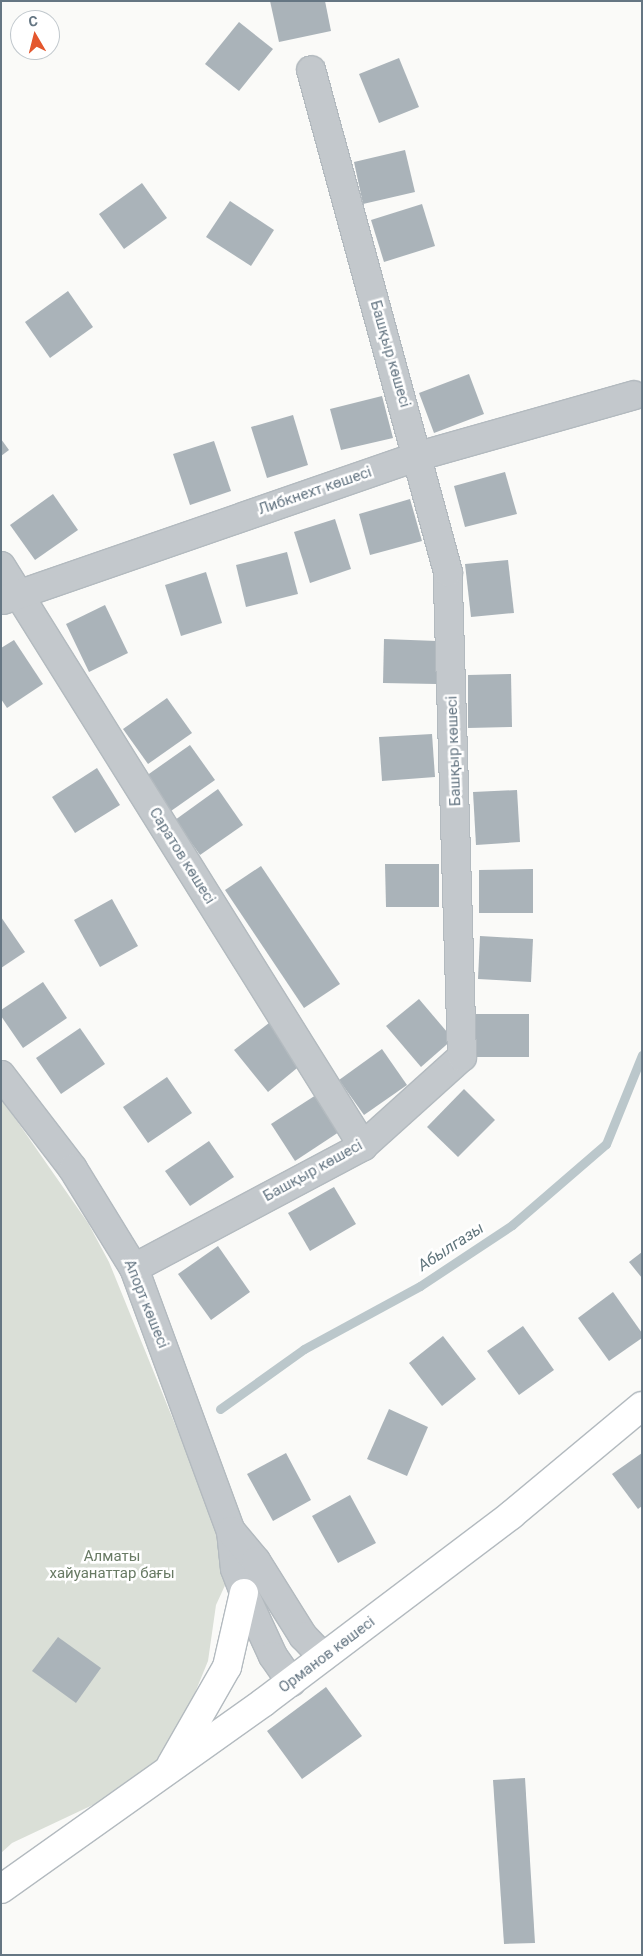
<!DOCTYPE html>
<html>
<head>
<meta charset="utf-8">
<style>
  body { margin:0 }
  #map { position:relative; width:643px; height:1956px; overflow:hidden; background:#fafaf8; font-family:Roboto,sans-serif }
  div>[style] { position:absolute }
  .green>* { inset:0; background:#dadfd7 }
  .stream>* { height:9px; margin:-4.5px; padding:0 4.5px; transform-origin:4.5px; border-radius:4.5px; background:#bbc7cb }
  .building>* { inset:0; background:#aab3b9 }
  .roads { filter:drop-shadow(1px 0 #b3babf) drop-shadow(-1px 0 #b3babf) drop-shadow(0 1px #b3babf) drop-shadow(0 -1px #b3babf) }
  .street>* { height:28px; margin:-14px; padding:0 14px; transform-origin:14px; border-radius:14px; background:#c3c8cc }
  .secondary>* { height:28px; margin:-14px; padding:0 14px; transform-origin:14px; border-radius:14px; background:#fff }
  span { translate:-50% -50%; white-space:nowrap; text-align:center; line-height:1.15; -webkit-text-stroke:5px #fff; paint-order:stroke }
  .street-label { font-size:15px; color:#657683 }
  .park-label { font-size:15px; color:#687a64 }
  .water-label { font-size:16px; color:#60757c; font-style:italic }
  .frame { position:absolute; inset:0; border:2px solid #657683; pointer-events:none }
  .north { position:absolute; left:10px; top:10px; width:50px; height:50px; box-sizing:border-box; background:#fff; border:1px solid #c1c8cd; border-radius:50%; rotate:352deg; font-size:14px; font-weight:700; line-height:20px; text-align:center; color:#657683 }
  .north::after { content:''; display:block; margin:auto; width:18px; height:22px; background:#e4572e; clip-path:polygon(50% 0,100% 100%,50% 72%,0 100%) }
</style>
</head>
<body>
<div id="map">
  <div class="green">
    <i style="clip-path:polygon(1px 1098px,88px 1223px,109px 1262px,216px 1525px,227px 1581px,216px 1605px,208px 1661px,174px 1744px,133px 1786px,12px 1843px,1px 1853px)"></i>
  </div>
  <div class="stream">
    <i style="left:220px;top:1409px;width:103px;rotate:-35.5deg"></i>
    <i style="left:304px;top:1349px;width:132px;rotate:-28.5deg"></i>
    <i style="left:420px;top:1286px;width:110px;rotate:-33.5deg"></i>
    <i style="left:512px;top:1225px;width:124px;rotate:-40.8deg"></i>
    <i style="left:606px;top:1144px;width:96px;rotate:-68deg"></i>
  </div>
  <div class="building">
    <i style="clip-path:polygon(270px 1px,325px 1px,331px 31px,279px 42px)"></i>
    <i style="clip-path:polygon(239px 22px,273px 49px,239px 91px,205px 64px)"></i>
    <i style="clip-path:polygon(399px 58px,419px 107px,379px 123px,359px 74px)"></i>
    <i style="clip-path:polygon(405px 150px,415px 192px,363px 204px,354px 162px)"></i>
    <i style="clip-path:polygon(142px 183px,167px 218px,124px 249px,99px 214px)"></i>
    <i style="clip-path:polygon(230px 201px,274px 230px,251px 266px,206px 237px)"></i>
    <i style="clip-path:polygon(422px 204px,435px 246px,384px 262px,371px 220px)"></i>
    <i style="clip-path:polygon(68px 291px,93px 327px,50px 358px,25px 322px)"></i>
    <i style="clip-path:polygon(469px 374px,484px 414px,434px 433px,419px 393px)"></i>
    <i style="clip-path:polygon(382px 396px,393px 438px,341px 450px,330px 409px)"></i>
    <i style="clip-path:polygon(293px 415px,308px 465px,267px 478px,251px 427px)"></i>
    <i style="clip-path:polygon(1px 439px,9px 450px,1px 456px)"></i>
    <i style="clip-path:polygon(214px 441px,231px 491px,190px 505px,173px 454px)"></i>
    <i style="clip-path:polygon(505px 472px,517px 514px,465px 527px,454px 486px)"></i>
    <i style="clip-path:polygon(53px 494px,78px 530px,35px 560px,10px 525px)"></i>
    <i style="clip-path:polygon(410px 499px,422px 541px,370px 555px,359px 514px)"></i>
    <i style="clip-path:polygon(335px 519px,351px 569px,310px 583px,294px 532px)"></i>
    <i style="clip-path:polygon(287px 552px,298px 594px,246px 607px,236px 565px)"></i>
    <i style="clip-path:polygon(508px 560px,514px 613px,471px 617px,465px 564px)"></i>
    <i style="clip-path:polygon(206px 572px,222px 623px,181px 636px,165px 585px)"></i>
    <i style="clip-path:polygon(105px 605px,128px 653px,89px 672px,66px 624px)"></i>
    <i style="clip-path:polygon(384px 639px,437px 641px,436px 684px,383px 683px)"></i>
    <i style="clip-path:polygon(14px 640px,43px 684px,7px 708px,1px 699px,1px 648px)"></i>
    <i style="clip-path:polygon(511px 674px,512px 727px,468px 728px,468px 675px)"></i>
    <i style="clip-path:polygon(167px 698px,192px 733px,148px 764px,123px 729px)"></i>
    <i style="clip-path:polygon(432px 734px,435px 777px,382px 781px,379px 737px)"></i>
    <i style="clip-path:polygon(190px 745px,215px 780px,171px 811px,146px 776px)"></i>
    <i style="clip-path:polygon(97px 768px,120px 805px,75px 833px,52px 797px)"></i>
    <i style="clip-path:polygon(218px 789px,243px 825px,200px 855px,175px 820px)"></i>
    <i style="clip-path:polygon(517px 790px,520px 842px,476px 845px,473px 792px)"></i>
    <i style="clip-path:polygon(385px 864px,439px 864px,439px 907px,386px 907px)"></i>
    <i style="clip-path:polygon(261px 866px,340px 984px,304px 1008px,225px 890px)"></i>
    <i style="clip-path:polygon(533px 869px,533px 913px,479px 913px,479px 870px)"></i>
    <i style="clip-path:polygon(112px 899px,138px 946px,100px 967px,74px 920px)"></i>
    <i style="clip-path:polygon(1px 917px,25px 952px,1px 968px)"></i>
    <i style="clip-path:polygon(480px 936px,533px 939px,531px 982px,478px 979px)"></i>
    <i style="clip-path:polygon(43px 982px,67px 1018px,23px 1048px,1px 1016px,1px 1010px)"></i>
    <i style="clip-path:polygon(419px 999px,453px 1039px,421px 1067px,386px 1026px)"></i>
    <i style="clip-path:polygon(476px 1014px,529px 1014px,529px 1057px,476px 1057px)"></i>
    <i style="clip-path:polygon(269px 1023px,302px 1064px,268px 1092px,234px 1050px)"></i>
    <i style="clip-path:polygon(80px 1028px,105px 1064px,61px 1094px,36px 1058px)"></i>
    <i style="clip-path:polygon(382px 1049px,407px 1085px,364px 1115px,339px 1080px)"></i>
    <i style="clip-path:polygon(167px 1077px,192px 1113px,148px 1143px,123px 1107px)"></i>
    <i style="clip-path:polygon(464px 1089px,495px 1120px,458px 1157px,427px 1127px)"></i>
    <i style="clip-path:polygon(316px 1095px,339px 1132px,295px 1161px,271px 1124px)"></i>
    <i style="clip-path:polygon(209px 1141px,234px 1177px,190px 1206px,165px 1171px)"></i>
    <i style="clip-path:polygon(334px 1187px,356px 1224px,310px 1251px,288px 1213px)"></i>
    <i style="clip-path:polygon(218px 1246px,250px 1292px,211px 1320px,178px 1274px)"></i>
    <i style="clip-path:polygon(642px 1252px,642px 1278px,629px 1262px)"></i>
    <i style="clip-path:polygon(613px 1292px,642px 1333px,642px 1338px,609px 1361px,578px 1318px)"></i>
    <i style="clip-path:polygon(523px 1326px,554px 1370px,519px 1395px,487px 1351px)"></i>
    <i style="clip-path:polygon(443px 1336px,476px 1379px,442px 1406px,409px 1363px)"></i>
    <i style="clip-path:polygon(389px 1409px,428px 1427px,407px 1476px,367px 1459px)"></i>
    <i style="clip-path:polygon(286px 1453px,311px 1500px,273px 1521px,247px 1474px)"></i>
    <i style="clip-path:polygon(642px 1453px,642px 1506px,638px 1509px,612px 1474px)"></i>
    <i style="clip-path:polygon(350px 1495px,376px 1543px,338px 1563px,312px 1516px)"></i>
    <i style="clip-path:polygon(58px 1637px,101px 1668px,76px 1703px,32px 1671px)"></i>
    <i style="clip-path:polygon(326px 1687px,362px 1736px,302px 1779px,267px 1731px)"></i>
    <i style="clip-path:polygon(525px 1778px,535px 1943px,504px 1944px,493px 1780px)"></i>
  </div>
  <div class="roads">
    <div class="street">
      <i style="left:1px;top:566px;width:684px;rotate:58.03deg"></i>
      <i style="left:3px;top:600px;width:440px;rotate:-19.1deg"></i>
      <i style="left:419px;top:456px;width:223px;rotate:-15.8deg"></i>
      <i style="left:1px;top:1075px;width:118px;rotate:52.5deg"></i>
      <i style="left:73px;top:1169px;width:116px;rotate:58.4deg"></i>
      <i style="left:134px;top:1268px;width:280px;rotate:69.8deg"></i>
      <i style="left:231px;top:1531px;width:38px;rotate:84deg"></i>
      <i style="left:235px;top:1569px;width:26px;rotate:69deg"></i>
      <i style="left:244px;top:1593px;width:69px;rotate:65.3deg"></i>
      <i style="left:273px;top:1656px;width:32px;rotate:55deg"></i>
      <i style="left:134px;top:1268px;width:259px;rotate:-28deg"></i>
      <i style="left:363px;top:1146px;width:133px;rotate:-42deg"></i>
      <i style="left:462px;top:1057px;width:485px;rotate:-91.7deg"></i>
      <i style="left:448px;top:572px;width:520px;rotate:-105.26deg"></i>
      <i style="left:231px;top:1531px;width:39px;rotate:50deg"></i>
      <i style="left:256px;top:1561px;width:89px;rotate:57.9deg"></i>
      <i style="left:303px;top:1636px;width:29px;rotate:46deg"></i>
    </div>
    <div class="secondary">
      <i style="left:171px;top:1765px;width:113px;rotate:-60.3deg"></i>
      <i style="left:227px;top:1667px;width:76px;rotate:-77.1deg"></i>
      <i style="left:1px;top:1889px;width:323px;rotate:-35.4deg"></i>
      <i style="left:264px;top:1702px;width:310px;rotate:-37.1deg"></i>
      <i style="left:511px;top:1515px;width:170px;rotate:-39.8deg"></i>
    </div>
  </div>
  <div class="street-label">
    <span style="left:390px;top:354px;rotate:74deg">Башқыр көшесі</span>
    <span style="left:315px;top:491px;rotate:-19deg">Либкнехт көшесі</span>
    <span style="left:454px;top:751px;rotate:-92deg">Башқыр көшесі</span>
    <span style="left:182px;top:856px;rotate:58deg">Саратов көшесі</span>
    <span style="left:313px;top:1171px;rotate:-29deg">Башқыр көшесі</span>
    <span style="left:146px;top:1304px;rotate:68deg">Апорт көшесі</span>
    <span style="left:327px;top:1655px;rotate:-37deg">Орманов көшесі</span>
  </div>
  <div class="park-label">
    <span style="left:112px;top:1565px">Алматы<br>хайуанаттар бағы</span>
  </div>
  <div class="water-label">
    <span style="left:451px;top:1247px;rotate:-33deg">Абылгазы</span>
  </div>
  <div class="frame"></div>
  <div class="north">С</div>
</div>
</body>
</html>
